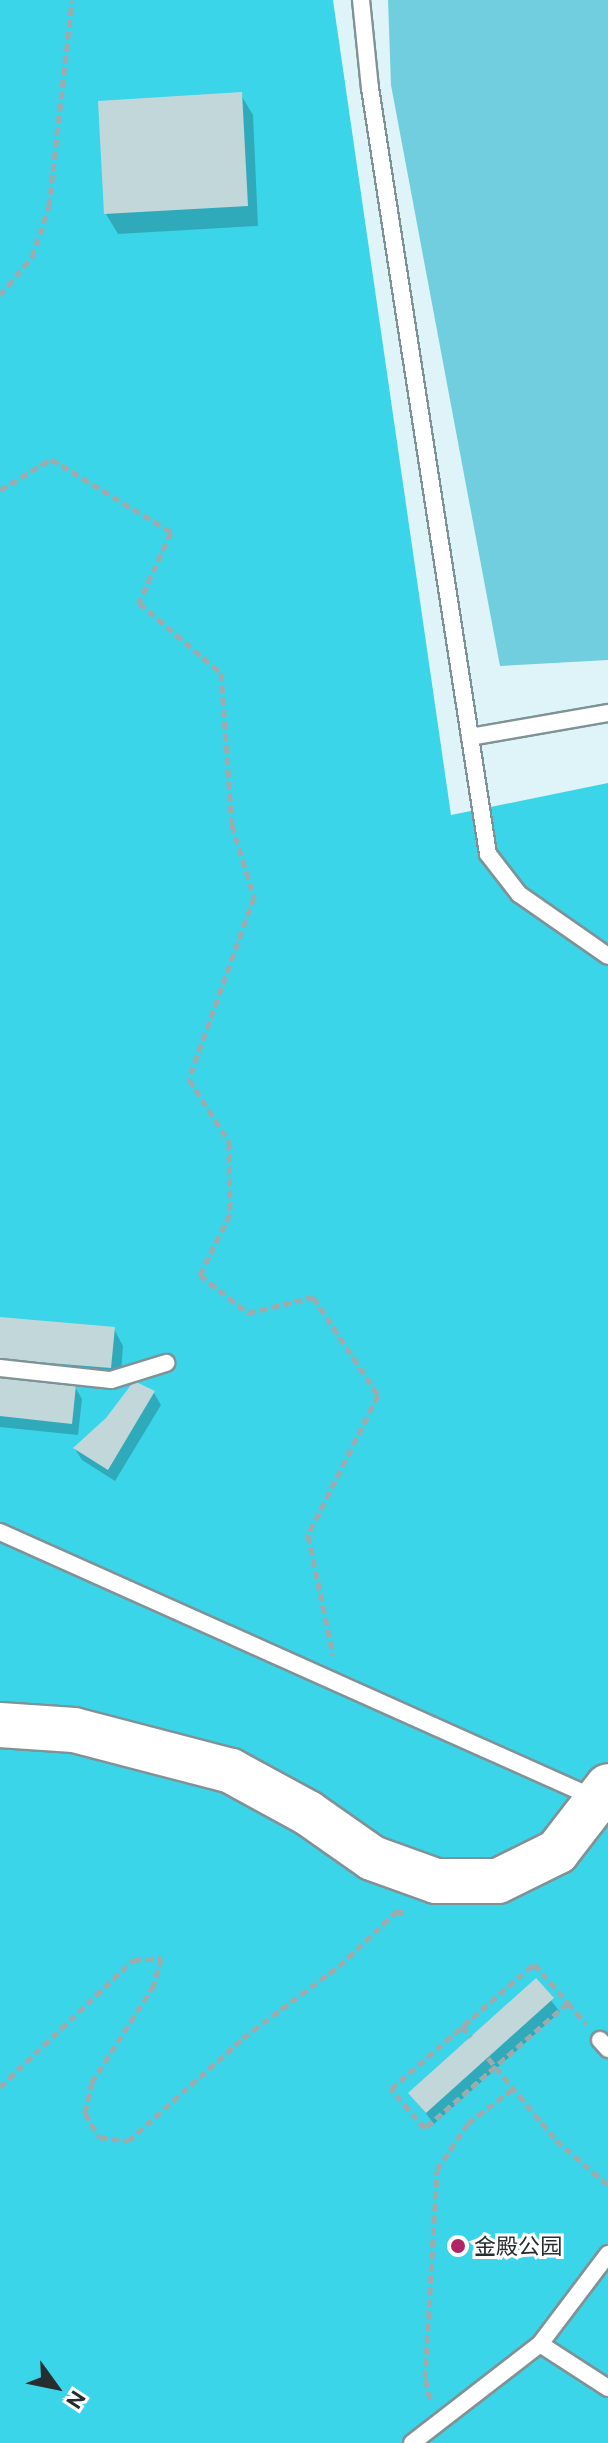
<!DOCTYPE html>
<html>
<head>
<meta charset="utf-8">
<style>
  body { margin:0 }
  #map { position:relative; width:608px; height:2443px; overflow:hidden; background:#dff4f8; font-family:Ubuntu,"Noto Sans SC",sans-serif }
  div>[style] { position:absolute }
  .green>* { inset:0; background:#70cede }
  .forest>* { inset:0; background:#3bd5ea }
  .shadow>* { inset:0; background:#0003 }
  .building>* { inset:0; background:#c2d7da }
  .path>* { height:5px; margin-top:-2.5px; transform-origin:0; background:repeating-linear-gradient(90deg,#9babae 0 8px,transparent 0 12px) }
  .roads { filter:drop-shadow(2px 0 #7f9397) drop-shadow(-2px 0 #7f9397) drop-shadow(0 2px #7f9397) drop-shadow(0 -2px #7f9397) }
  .lane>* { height:16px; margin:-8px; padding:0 8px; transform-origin:8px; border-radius:8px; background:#fff }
  .secondary>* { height:44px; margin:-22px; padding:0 22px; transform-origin:22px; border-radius:22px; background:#fff }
  .dots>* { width:22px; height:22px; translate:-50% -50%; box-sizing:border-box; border:4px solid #fff; border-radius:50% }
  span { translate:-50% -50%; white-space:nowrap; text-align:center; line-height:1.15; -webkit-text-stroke:6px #fff; paint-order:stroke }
  .poi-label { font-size:22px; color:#262e2f }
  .left { translate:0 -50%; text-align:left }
  .north { position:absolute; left:16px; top:2347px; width:80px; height:80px; -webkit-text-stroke:6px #fff; paint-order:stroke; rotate:123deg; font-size:22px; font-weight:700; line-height:32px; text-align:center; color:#262e2f }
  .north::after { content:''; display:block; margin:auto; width:28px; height:36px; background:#262e2f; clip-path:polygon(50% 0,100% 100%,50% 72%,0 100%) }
</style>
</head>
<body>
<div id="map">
  <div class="green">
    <i style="clip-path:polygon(388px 0,608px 0,608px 660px,500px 666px,391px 85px)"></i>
  </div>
  <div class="forest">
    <i style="clip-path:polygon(0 0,333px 0,451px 815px,608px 783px,608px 2443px,0 2443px)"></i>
  </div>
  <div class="shadow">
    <i style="clip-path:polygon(241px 95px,253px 115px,258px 226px,118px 234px,106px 214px)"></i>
    <i style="clip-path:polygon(0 1319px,114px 1329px,123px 1346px,120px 1385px,0 1374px)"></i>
    <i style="clip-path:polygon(0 1379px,75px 1387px,82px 1399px,78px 1435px,0 1427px)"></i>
    <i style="clip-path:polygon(154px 1393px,161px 1405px,115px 1481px,82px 1460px,75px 1449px)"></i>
    <i style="clip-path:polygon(536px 1981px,560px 2012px,434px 2124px,411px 2094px)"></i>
  </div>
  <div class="building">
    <i style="clip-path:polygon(242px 92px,248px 206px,104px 214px,98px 101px)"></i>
    <i style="clip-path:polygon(0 1317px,115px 1327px,111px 1368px,0 1359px)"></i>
    <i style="clip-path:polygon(0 1377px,76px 1385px,72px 1424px,0 1416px)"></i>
    <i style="clip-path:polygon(134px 1381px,155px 1391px,108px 1470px,73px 1448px,106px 1418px)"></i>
    <i style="clip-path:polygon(536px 1978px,554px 1998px,426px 2113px,408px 2093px)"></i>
  </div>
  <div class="path">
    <i style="left:0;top:295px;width:50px;rotate:-49.9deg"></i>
    <i style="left:32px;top:257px;width:54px;rotate:-71.6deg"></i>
    <i style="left:49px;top:206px;width:207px;rotate:-83.6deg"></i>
    <i style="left:0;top:490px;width:60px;rotate:-31.3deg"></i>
    <i style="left:51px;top:459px;width:140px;rotate:31.3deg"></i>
    <i style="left:171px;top:532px;width:78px;rotate:114.3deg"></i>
    <i style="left:139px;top:603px;width:108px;rotate:40.5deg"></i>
    <i style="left:221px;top:673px;width:152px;rotate:85.9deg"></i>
    <i style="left:232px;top:825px;width:75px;rotate:73deg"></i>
    <i style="left:254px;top:897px;width:193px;rotate:109.7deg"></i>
    <i style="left:189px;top:1079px;width:75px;rotate:57.6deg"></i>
    <i style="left:229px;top:1142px;width:72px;rotate:89.2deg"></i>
    <i style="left:230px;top:1214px;width:68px;rotate:116.2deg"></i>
    <i style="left:200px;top:1275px;width:61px;rotate:38.4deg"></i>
    <i style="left:248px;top:1313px;width:67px;rotate:-13.8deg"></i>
    <i style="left:313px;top:1297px;width:118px;rotate:56.4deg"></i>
    <i style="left:378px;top:1395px;width:157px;rotate:116.6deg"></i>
    <i style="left:308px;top:1535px;width:123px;rotate:78.2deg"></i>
    <i style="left:568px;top:2003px;width:190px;rotate:138.8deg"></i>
    <i style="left:425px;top:2128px;width:52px;rotate:-131.1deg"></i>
    <i style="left:391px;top:2089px;width:190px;rotate:-41.2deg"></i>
    <i style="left:534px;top:1964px;width:52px;rotate:48.9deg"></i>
    <i style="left:568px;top:2003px;width:28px;rotate:49deg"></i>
    <i style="left:462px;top:2026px;width:14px;rotate:51deg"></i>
    <i style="left:488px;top:2058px;width:107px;rotate:50.3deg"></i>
    <i style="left:556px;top:2140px;width:69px;rotate:40.9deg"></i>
    <i style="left:0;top:2087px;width:184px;rotate:-43.7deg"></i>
    <i style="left:133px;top:1960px;width:28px;rotate:-4deg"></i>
    <i style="left:161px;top:1958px;width:28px;rotate:105deg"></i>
    <i style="left:154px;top:1985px;width:115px;rotate:122.6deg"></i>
    <i style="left:92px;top:2082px;width:32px;rotate:103deg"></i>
    <i style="left:85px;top:2113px;width:28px;rotate:60deg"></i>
    <i style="left:99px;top:2137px;width:29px;rotate:8deg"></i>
    <i style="left:128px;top:2141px;width:154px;rotate:-41.8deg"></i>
    <i style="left:243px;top:2038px;width:120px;rotate:-36.9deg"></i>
    <i style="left:339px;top:1966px;width:79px;rotate:-43.5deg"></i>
    <i style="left:396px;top:1912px;width:7px"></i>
    <i style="left:430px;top:2399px;width:22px;rotate:-103deg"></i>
    <i style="left:425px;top:2378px;width:208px;rotate:-86.7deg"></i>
    <i style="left:437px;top:2170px;width:56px;rotate:-56.6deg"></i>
    <i style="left:468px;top:2123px;width:56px;rotate:-37.1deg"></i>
  </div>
  <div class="roads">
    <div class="lane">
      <i style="left:361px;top:0;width:88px;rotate:84.2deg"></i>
      <i style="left:370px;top:88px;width:775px;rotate:81.24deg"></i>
      <i style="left:488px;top:854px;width:51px;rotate:52.2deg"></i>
      <i style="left:519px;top:894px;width:108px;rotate:34.9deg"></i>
      <i style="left:470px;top:737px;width:140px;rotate:-9.9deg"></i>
      <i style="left:0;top:1368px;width:112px;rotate:6.2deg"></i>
      <i style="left:111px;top:1380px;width:58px;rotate:-17.2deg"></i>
      <i style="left:0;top:1532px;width:654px;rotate:24.1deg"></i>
      <i style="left:600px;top:2040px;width:12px;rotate:48deg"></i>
      <i style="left:540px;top:2344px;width:81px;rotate:32.9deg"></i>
      <i style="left:412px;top:2443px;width:162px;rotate:-37.7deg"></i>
      <i style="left:540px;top:2344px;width:113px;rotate:-52.9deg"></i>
    </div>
    <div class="secondary">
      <i style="left:0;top:1725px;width:74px;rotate:3.9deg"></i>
      <i style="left:74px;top:1730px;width:162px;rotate:14.6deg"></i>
      <i style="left:231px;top:1771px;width:88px;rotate:28.6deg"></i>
      <i style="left:308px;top:1813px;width:78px;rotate:35.1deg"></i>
      <i style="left:372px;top:1858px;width:68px;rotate:19.8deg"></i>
      <i style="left:436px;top:1881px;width:62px"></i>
      <i style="left:498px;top:1881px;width:66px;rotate:-26.2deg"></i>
      <i style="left:557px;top:1852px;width:83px;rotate:-52.3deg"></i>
    </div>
  </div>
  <div class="dots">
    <i style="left:458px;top:2246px;background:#b02664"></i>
  </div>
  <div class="poi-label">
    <span class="left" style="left:474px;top:2246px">金殿公园</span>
  </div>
  <div class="north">N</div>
</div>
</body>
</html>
